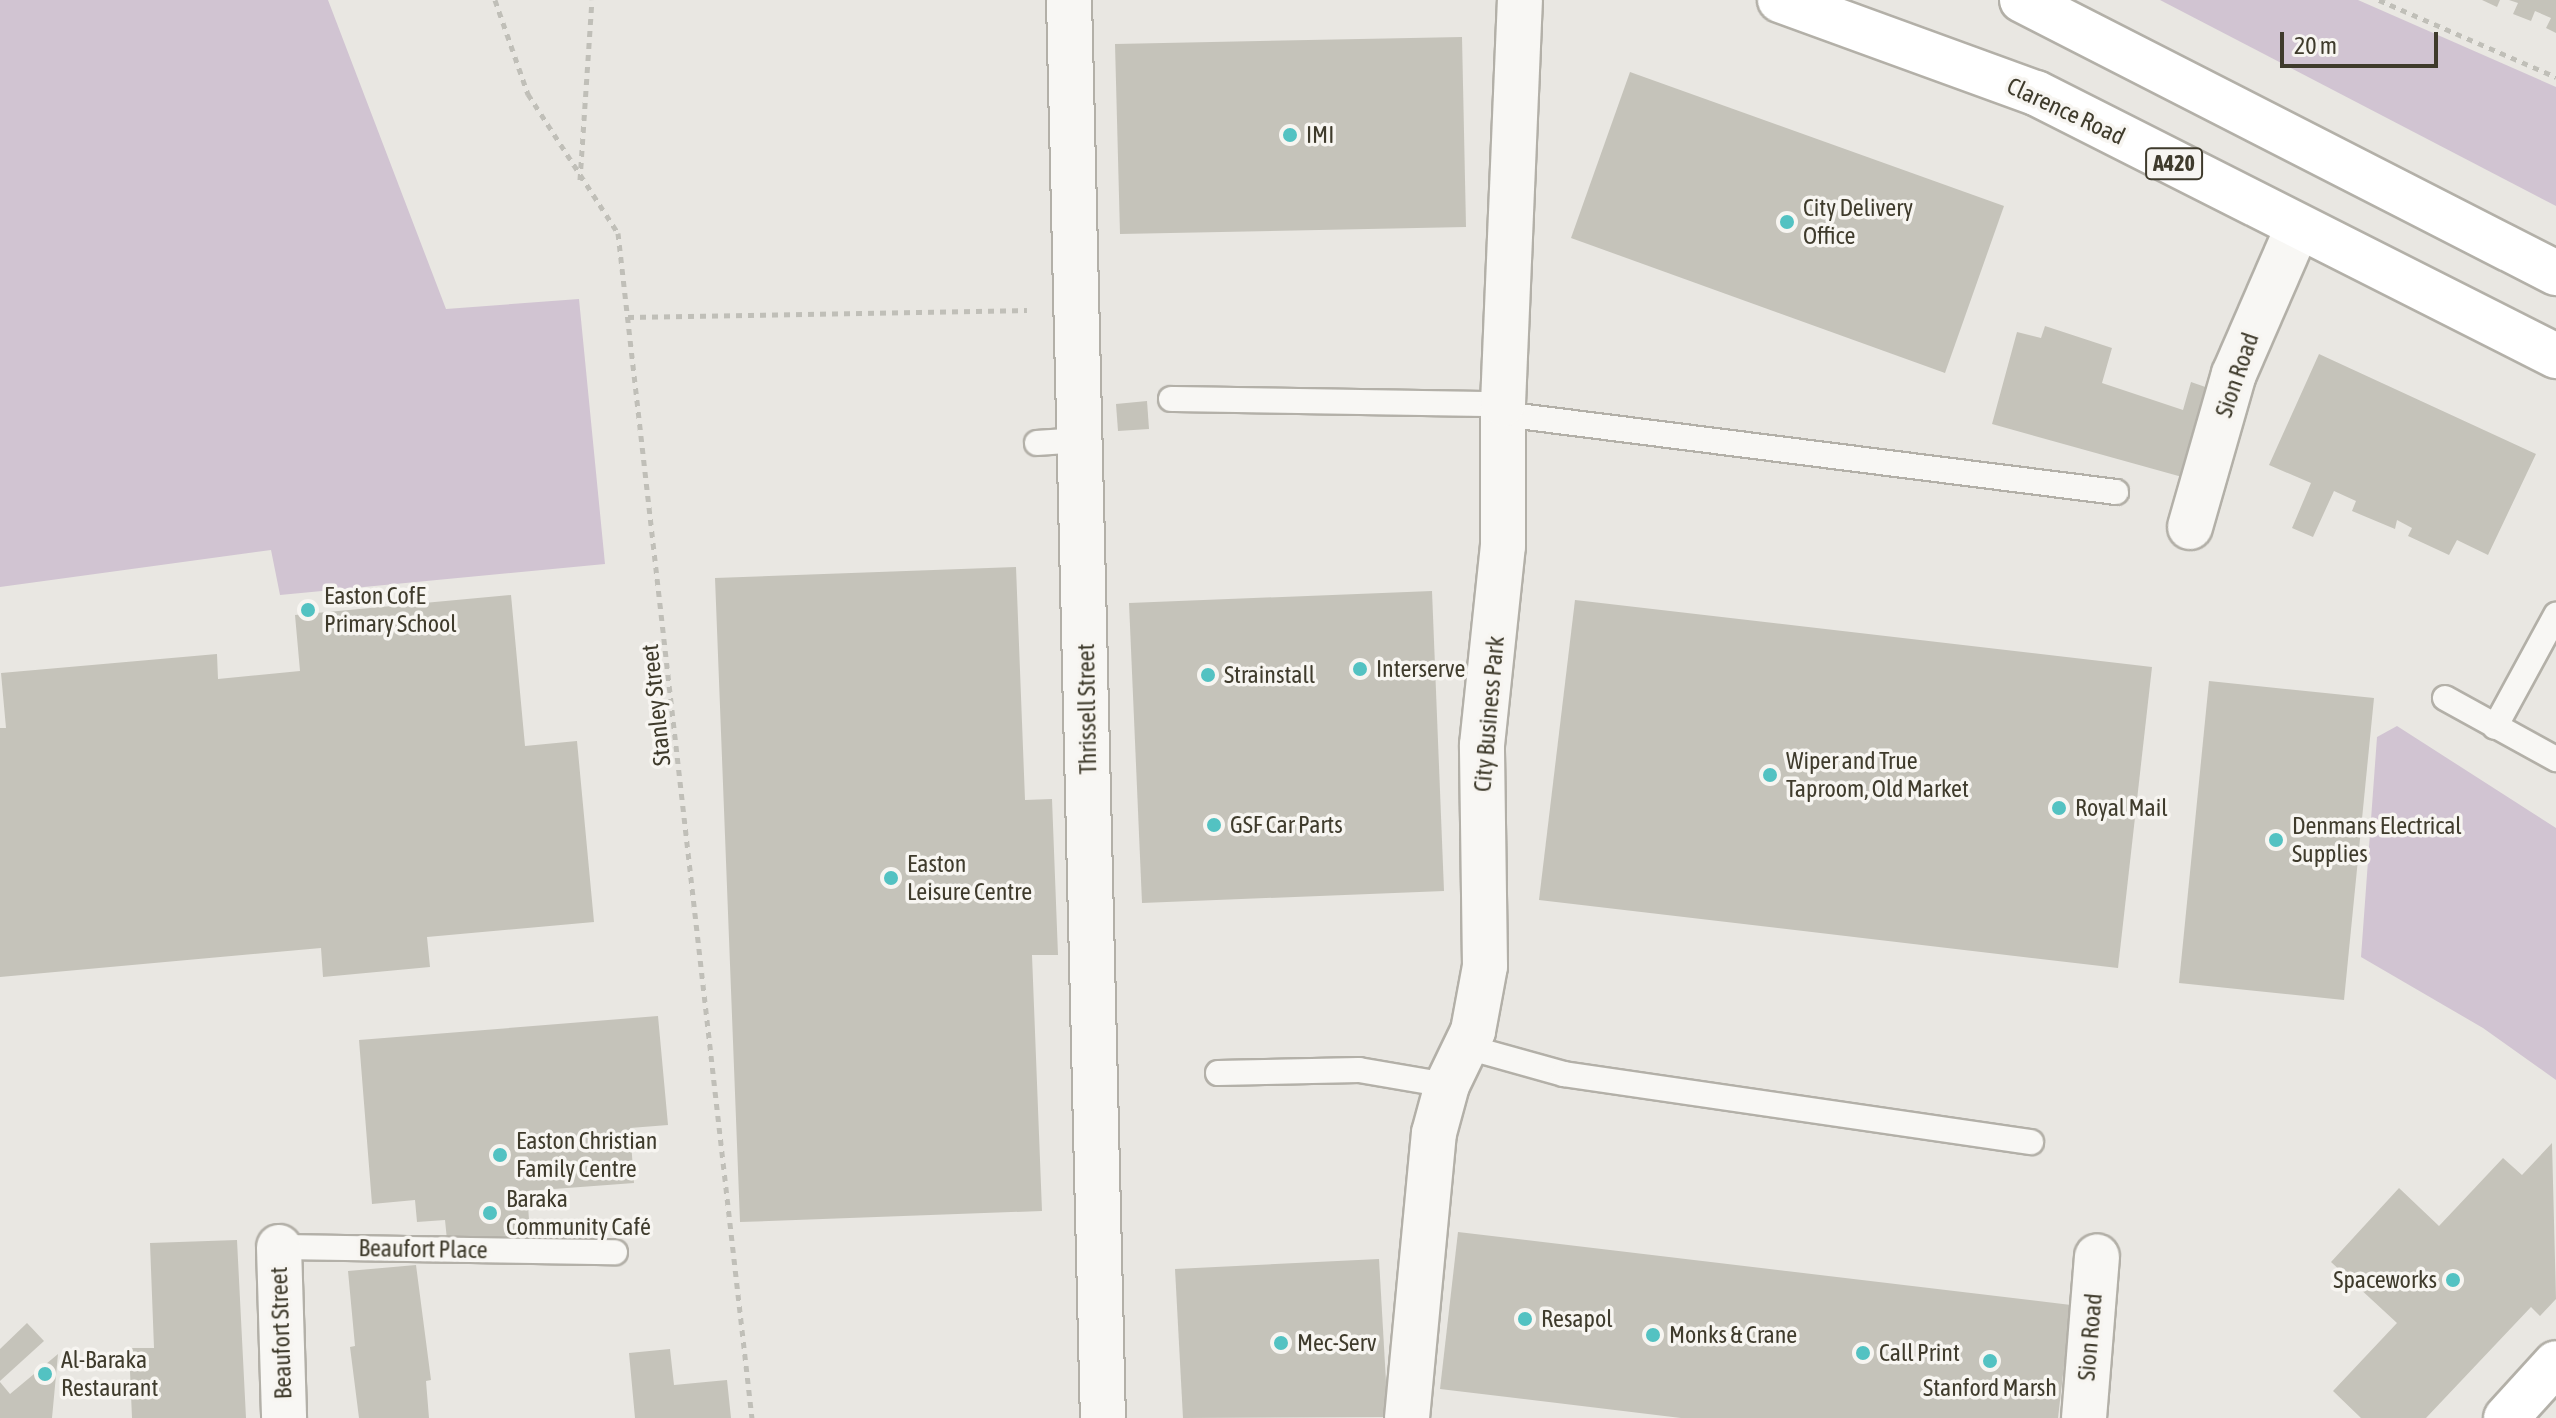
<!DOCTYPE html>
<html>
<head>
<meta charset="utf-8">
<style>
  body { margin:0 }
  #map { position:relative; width:2556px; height:1418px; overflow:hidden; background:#e9e7e2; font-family:"Asap Condensed",sans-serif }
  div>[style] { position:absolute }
  .green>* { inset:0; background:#d1c4d2 }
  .building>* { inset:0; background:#c5c3ba }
  .path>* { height:5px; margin-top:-2.5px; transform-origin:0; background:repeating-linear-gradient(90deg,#c0bfb8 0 6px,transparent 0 12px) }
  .roads { filter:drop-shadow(2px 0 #b3b0a8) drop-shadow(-2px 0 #b3b0a8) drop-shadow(0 2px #b3b0a8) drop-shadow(0 -2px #b3b0a8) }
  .service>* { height:24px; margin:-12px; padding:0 12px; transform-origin:12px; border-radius:12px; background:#f8f7f4 }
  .minor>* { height:44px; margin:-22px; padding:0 22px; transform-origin:22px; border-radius:22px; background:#f8f7f4 }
  .primary>* { height:44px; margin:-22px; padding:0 22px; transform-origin:22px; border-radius:22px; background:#fff }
  .dots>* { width:22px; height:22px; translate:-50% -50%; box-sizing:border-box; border:4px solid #f7f5f1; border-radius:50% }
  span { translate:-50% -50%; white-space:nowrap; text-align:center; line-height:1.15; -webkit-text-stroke:7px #f7f5f1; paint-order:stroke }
  .shield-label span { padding:2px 6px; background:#f7f5f1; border:2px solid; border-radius:6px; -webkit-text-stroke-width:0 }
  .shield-label { font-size:22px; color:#3f3b2c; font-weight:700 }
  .street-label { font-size:24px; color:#3f3b2c }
  .poi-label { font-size:24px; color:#3f3b2c }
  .left { translate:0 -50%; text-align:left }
  .right { translate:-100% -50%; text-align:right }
  .scale { position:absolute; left:2280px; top:32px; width:158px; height:36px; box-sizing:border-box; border:4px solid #3f3b2c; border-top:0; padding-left:10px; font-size:24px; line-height:28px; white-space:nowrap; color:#3f3b2c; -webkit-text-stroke:6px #f7f5f1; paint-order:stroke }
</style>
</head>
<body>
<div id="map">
  <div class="green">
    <i style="clip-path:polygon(0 0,328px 0,446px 309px,579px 299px,605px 564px,280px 595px,271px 550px,0 587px)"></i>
    <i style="clip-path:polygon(2160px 0,2358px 0,2556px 87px,2556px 206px)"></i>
    <i style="clip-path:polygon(2397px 726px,2556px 828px,2556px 1080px,2483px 1028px,2361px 957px,2377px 737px)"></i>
  </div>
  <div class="building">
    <i style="clip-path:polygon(2482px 0,2500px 0,2497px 7px)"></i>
    <i style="clip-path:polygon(2509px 0,2556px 0,2556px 33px,2546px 28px,2551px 18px,2535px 11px,2531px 21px,2513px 14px,2518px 3px)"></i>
    <i style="clip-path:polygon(1462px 37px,1466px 227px,1120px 234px,1115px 44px)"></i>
    <i style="clip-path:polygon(1630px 72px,2004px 206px,1945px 373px,1571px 238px)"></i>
    <i style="clip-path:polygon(2045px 326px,2112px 348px,2102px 383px,2183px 410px,2191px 382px,2214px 390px,2193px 480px,1992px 424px,2017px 332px,2041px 338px)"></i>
    <i style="clip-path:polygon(2319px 354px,2536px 454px,2488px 555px,2457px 540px,2449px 555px,2408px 536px,2412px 528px,2397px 520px,2395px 529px,2352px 511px,2356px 501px,2334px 491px,2313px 537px,2292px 528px,2311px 483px,2269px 465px)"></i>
    <i style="clip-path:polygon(1147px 401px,1149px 429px,1118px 431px,1116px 404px)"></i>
    <i style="clip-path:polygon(1016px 567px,1025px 800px,1052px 799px,1058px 955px,1032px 955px,1042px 1211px,740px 1222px,715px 578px)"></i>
    <i style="clip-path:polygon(1432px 591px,1444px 891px,1142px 903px,1129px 603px)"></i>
    <i style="clip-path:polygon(511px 595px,525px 746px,577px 741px,594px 922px,427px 937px,430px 967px,323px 977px,321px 948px,0 977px,0 728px,6px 728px,1px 673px,217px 654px,218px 679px,300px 671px,295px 615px)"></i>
    <i style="clip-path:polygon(1575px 600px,2152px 667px,2118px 968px,1539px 900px)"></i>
    <i style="clip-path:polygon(2209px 681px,2374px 698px,2344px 1000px,2179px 983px)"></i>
    <i style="clip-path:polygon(658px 1016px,668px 1125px,630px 1128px,634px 1183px,527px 1191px,530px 1234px,447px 1240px,445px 1220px,417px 1222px,415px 1200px,372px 1204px,359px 1040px)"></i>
    <i style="clip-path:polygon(2552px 1143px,2556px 1299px,2540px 1316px,2531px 1307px,2426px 1418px,2361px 1418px,2333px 1391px,2397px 1323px,2331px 1262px,2399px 1188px,2439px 1226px,2503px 1158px,2522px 1175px)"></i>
    <i style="clip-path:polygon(1458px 1232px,2071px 1305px,2058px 1418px,1681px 1418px,1440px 1389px)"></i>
    <i style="clip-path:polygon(237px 1240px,246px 1418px,132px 1418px,129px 1348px,154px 1348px,150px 1243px)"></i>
    <i style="clip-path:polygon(1379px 1259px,1388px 1417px,1183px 1418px,1175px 1269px)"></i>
    <i style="clip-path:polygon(416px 1265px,431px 1380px,426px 1381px,429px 1418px,359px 1418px,350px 1347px,355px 1346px,348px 1271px)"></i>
    <i style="clip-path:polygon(27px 1323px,44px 1341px,0 1381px,0 1349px)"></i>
    <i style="clip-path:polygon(670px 1349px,674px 1385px,727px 1380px,731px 1418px,635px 1418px,629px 1353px)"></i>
    <i style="clip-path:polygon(58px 1354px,52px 1418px,0 1418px,0 1382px,10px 1394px)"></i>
  </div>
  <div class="path">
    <i style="left:495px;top:0;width:100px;rotate:70.7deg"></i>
    <i style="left:528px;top:94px;width:166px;rotate:57.1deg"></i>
    <i style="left:618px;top:233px;width:1193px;rotate:83.55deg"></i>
    <i style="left:2379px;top:0;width:193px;rotate:23.5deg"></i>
    <i style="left:580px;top:180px;width:180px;rotate:-86.2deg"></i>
    <i style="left:628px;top:317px;width:399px;rotate:-1deg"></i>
  </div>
  <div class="roads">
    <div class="service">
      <i style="left:1171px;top:399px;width:332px;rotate:0.9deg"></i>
      <i style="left:1503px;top:414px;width:618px;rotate:7.25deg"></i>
      <i style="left:1037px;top:443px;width:44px;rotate:-3.9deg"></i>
      <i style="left:2445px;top:698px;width:127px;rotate:28.8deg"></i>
      <i style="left:2495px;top:727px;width:128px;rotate:-61.4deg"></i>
      <i style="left:1467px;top:1047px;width:101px;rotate:15.6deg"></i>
      <i style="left:1564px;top:1074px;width:472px;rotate:8.3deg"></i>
      <i style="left:1218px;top:1073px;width:141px;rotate:-1.2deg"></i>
      <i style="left:1359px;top:1070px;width:89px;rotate:9.7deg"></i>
      <i style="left:279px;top:1247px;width:336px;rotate:0.9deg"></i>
    </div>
    <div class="minor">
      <i style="left:1069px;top:0;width:1418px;rotate:88.63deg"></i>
      <i style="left:2190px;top:527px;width:159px;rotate:-74deg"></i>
      <i style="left:2234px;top:374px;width:160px;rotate:-66.5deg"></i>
      <i style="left:279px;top:1247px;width:171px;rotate:88.3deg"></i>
      <i style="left:1407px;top:1418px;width:286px;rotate:-84.6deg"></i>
      <i style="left:1434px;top:1133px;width:50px;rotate:-74.8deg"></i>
      <i style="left:1447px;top:1085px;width:60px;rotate:-64.3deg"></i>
      <i style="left:1473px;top:1031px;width:66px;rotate:-79.5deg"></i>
      <i style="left:1485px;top:966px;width:221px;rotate:-90.8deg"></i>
      <i style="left:1482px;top:745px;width:200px;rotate:-84deg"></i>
      <i style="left:1503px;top:546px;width:142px;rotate:-90deg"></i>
      <i style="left:1503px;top:404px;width:404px;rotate:-87.6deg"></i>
      <i style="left:2084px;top:1418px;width:162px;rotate:-85.4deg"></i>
    </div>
    <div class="primary">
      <i style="left:1780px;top:0;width:272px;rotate:20deg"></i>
      <i style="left:2036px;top:93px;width:583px;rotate:26.83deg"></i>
      <i style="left:2022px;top:0;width:600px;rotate:27.08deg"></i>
      <i style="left:2506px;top:1418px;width:74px;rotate:-47.7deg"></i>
    </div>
  </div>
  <div class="dots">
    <i style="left:1290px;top:135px;background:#53c2c2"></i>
    <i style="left:1787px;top:222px;background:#53c2c2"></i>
    <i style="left:308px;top:610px;background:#53c2c2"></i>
    <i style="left:1360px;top:669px;background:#53c2c2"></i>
    <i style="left:1208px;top:675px;background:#53c2c2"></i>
    <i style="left:1770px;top:775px;background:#53c2c2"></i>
    <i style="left:2059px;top:808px;background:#53c2c2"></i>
    <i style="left:1214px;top:825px;background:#53c2c2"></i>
    <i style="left:2276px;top:840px;background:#53c2c2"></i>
    <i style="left:891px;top:878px;background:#53c2c2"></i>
    <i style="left:500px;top:1155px;background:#53c2c2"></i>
    <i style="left:490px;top:1213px;background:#53c2c2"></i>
    <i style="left:2453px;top:1280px;background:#53c2c2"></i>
    <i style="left:1525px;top:1319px;background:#53c2c2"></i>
    <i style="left:1653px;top:1335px;background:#53c2c2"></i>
    <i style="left:1281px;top:1343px;background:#53c2c2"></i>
    <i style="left:1863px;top:1353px;background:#53c2c2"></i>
    <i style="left:1990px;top:1361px;background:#53c2c2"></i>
    <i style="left:45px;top:1374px;background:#53c2c2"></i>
  </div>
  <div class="shield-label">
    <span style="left:2174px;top:164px">A420</span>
  </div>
  <div class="street-label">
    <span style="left:2066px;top:111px;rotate:25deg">Clarence Road</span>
    <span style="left:2237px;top:375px;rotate:-71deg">Sion Road</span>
    <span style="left:656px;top:705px;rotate:-96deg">Stanley Street</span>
    <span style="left:1087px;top:709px;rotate:-91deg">Thrissell Street</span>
    <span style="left:1489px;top:714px;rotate:-85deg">City Business Park</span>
    <span style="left:423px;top:1249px;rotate:1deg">Beaufort Place</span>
    <span style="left:281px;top:1333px;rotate:-92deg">Beaufort Street</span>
    <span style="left:2090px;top:1337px;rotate:-85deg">Sion Road</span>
  </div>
  <div class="poi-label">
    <span class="left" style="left:1306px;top:135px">IMI</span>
    <span class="left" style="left:1803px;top:222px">City Delivery<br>Office</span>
    <span class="left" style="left:324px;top:610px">Easton CofE<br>Primary School</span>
    <span class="left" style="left:1376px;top:669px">Interserve</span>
    <span class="left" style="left:1224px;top:675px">Strainstall</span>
    <span class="left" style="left:1786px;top:775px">Wiper and True<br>Taproom, Old Market</span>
    <span class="left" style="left:2075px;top:808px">Royal Mail</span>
    <span class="left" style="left:1230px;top:825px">GSF Car Parts</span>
    <span class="left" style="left:2292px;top:840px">Denmans Electrical<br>Supplies</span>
    <span class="left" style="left:907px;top:878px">Easton<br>Leisure Centre</span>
    <span class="left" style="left:516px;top:1155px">Easton Christian<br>Family Centre</span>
    <span class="left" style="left:506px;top:1213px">Baraka<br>Community Café</span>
    <span class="right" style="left:2437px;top:1280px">Spaceworks</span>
    <span class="left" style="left:1541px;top:1319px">Resapol</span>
    <span class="left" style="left:1669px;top:1335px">Monks &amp; Crane</span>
    <span class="left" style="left:1297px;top:1343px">Mec-Serv</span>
    <span class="left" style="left:1879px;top:1353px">Call Print</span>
    <span class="left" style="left:61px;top:1374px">Al-Baraka<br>Restaurant</span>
    <span style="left:1990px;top:1388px">Stanford Marsh</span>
  </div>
  <div class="scale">20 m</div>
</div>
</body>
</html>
